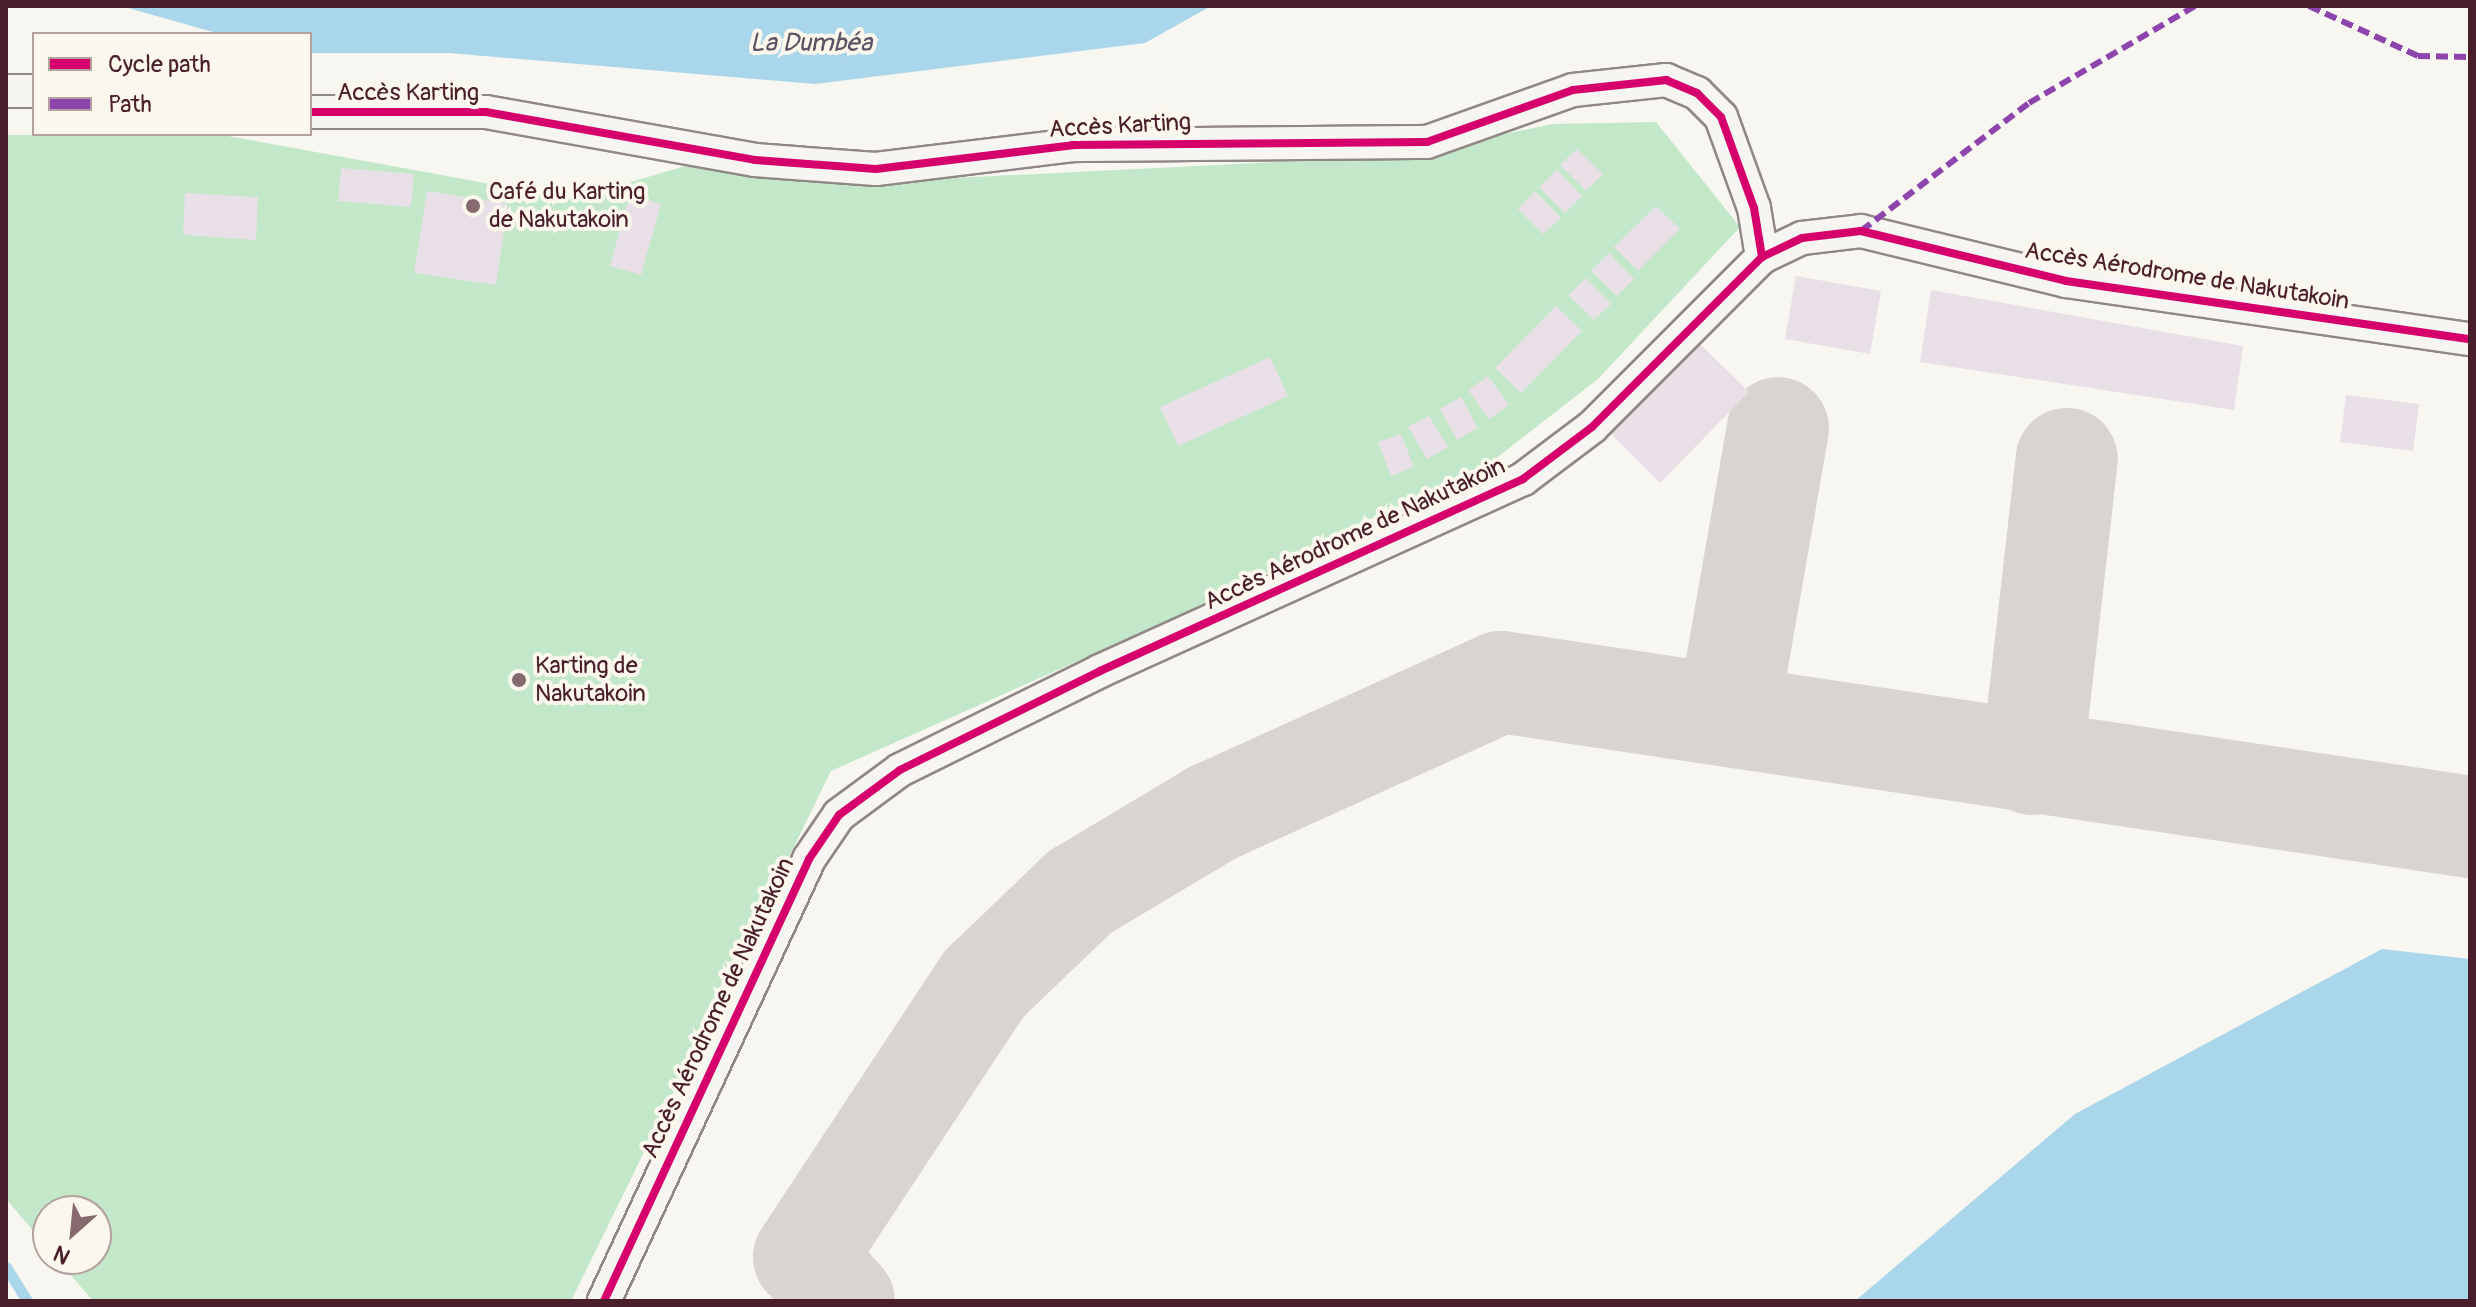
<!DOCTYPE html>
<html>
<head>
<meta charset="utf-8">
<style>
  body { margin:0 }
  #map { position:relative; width:2476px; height:1307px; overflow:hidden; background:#f8f6f0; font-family:Pangolin,sans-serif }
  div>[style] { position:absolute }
  .green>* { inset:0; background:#c2e8c9 }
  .water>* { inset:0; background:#aad6eb }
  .stream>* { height:11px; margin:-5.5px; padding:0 5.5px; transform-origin:5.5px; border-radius:5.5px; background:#aad6eb }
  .taxiway>* { height:102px; margin:-51px; padding:0 51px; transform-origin:51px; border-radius:51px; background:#d8d4d0 }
  .building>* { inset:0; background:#e8e0e6 }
  .roads { filter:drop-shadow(2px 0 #918787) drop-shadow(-2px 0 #918787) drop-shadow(0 2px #918787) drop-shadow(0 -2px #918787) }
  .street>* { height:32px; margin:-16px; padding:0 16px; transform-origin:16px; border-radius:16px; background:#f6f5f1 }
  .quiet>* { height:6px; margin-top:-3px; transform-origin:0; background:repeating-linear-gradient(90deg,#8e44ad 0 12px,transparent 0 18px) }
  .cycleway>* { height:8px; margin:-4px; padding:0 4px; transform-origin:4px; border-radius:4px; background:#d6006c }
  .dots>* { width:22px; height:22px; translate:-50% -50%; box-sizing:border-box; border:4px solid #fbf7ec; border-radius:50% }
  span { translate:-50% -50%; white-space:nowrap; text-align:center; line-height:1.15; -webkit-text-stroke:8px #fbf7ec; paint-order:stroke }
  .street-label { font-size:24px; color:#4a1f2b }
  .poi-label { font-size:24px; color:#4a1f2b }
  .left { translate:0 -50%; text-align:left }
  .water-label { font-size:26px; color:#5d5264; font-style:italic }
  .frame { position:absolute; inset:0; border:8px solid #4a1f2b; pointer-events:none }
  .legend { position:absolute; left:32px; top:32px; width:280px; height:104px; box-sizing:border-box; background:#fbf7ec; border:2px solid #b4a19f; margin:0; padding:10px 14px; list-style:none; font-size:24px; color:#4a1f2b }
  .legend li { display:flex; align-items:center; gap:16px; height:40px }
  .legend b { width:40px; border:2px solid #b4a19f }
  .north { position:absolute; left:32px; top:1195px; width:80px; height:80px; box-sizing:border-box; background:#fbf7ec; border:2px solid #b4a19f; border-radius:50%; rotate:207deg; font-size:22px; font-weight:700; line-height:32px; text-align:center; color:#4a1f2b }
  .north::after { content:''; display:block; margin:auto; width:28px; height:36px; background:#876a70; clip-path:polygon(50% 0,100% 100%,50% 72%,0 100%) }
</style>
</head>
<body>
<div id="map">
  <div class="green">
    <i style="clip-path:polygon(1656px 122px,1740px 227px,1598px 379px,1446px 497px,831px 771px,571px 1301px,93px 1301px,57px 1259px,96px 1259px,96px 1211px,48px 1211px,48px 1248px,6px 1199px,6px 135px,217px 134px,573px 199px,699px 162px,854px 183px,1396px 156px,1553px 124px)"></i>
  </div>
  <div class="water">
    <i style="clip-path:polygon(121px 6px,1211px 6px,1145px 43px,815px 84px,449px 53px,310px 53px,310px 34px,220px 34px)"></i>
    <i style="clip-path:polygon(2382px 949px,2470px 959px,2470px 1301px,1855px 1301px,2075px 1114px)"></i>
  </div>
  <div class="stream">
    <i style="left:6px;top:1267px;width:40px;rotate:58deg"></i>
  </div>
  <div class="taxiway">
    <i style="left:1728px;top:715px;width:291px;rotate:-80.1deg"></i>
    <i style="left:2032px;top:764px;width:307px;rotate:-83.5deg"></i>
    <i style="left:844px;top:1301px;width:59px;rotate:-132.3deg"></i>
    <i style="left:804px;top:1257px;width:328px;rotate:-56.6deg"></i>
    <i style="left:985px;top:983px;width:132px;rotate:-43.8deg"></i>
    <i style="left:1080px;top:892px;width:154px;rotate:-30.9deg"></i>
    <i style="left:1212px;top:813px;width:317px;rotate:-24.4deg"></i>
    <i style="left:1501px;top:682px;width:980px;rotate:8.51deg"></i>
  </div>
  <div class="building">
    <i style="clip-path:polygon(1577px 149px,1603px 174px,1586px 191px,1560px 165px)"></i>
    <i style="clip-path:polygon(341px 168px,414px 174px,411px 207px,338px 201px)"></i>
    <i style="clip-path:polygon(1557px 170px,1582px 196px,1565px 213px,1539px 187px)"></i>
    <i style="clip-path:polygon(427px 191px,508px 204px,496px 285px,414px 273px)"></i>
    <i style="clip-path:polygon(1535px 191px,1561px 218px,1543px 234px,1518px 209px)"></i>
    <i style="clip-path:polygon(185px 193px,258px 197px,256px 240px,183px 235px)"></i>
    <i style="clip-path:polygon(630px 194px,661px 204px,641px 275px,610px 266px)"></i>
    <i style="clip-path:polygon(1656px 206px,1680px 229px,1638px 271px,1614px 247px)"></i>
    <i style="clip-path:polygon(1609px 253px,1634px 279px,1617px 296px,1591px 271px)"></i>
    <i style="clip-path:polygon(1796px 276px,1881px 291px,1870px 354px,1785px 339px)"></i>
    <i style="clip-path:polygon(1586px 278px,1611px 304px,1594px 320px,1568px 295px)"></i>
    <i style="clip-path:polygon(1931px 290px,2243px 346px,2234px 410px,1920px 362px)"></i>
    <i style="clip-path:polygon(1556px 306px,1582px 331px,1521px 393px,1495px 368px)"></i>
    <i style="clip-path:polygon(1700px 344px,1749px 392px,1660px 483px,1611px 434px)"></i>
    <i style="clip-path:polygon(1270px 357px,1288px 396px,1178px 446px,1160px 407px)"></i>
    <i style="clip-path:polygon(1488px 376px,1509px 405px,1489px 419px,1468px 390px)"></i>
    <i style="clip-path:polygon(2346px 395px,2419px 404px,2413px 451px,2340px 442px)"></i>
    <i style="clip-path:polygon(1461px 397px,1478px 428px,1457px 440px,1440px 409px)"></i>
    <i style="clip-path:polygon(1429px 416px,1448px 447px,1427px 459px,1408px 427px)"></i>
    <i style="clip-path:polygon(1401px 434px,1414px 467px,1391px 476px,1378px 442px)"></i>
  </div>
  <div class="roads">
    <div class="street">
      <i style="left:6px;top:91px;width:28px"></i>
      <i style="left:310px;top:112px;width:176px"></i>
      <i style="left:486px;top:112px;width:273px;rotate:10.1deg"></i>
      <i style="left:755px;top:160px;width:121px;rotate:4.3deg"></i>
      <i style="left:876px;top:169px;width:198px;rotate:-6.9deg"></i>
      <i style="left:1073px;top:145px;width:354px;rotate:-0.5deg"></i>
      <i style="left:1427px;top:142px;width:155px;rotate:-19.6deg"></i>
      <i style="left:1573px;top:90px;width:94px;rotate:-6.1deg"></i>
      <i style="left:1666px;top:80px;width:34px;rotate:23deg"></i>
      <i style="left:1697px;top:93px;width:34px;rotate:45deg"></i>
      <i style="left:1721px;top:117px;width:97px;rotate:70.1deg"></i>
      <i style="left:1754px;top:208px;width:50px;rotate:80.7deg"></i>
      <i style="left:604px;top:1301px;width:487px;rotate:-65.1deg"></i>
      <i style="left:809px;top:859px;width:53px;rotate:-55.7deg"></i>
      <i style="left:839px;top:815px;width:76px;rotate:-36.4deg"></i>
      <i style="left:900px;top:770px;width:223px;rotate:-26.3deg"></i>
      <i style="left:1100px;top:671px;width:465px;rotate:-24.4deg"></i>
      <i style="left:1523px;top:479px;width:86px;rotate:-37deg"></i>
      <i style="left:1592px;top:427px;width:240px;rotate:-45deg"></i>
      <i style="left:1762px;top:257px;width:44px;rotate:-25.4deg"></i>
      <i style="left:1802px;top:238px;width:59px;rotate:-6.8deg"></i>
      <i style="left:1861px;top:231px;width:211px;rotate:13.7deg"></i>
      <i style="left:2066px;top:281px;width:408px;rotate:8.2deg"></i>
    </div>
  </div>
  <div class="quiet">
    <i style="left:2309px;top:6px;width:120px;rotate:24.6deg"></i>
    <i style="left:2418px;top:56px;width:52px;rotate:1.1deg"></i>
    <i style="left:1861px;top:231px;width:211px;rotate:-37.3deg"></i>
    <i style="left:2029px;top:103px;width:192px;rotate:-30.3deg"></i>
  </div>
  <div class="cycleway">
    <i style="left:310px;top:112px;width:176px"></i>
    <i style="left:486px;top:112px;width:273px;rotate:10.1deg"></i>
    <i style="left:755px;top:160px;width:121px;rotate:4.3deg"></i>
    <i style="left:876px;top:169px;width:198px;rotate:-6.9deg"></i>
    <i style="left:1073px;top:145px;width:354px;rotate:-0.5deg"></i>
    <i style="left:1427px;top:142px;width:155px;rotate:-19.6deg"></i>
    <i style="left:1573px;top:90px;width:94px;rotate:-6.1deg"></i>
    <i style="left:1666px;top:80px;width:34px;rotate:23deg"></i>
    <i style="left:1697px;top:93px;width:34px;rotate:45deg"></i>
    <i style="left:1721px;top:117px;width:97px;rotate:70.1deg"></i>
    <i style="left:1754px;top:208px;width:50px;rotate:80.7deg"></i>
    <i style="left:604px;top:1301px;width:487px;rotate:-65.1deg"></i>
    <i style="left:809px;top:859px;width:53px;rotate:-55.7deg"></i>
    <i style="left:839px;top:815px;width:76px;rotate:-36.4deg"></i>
    <i style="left:900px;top:770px;width:223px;rotate:-26.3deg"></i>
    <i style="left:1100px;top:671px;width:465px;rotate:-24.4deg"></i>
    <i style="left:1523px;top:479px;width:86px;rotate:-37deg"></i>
    <i style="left:1592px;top:427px;width:240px;rotate:-45deg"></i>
    <i style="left:1762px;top:257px;width:44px;rotate:-25.4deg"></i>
    <i style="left:1802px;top:238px;width:59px;rotate:-6.8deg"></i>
    <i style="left:1861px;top:231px;width:211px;rotate:13.7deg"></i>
    <i style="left:2066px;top:281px;width:408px;rotate:8.2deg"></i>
  </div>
  <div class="dots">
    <i style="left:473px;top:206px;background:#876a70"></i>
    <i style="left:519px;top:680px;background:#876a70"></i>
  </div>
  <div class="street-label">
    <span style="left:408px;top:93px">Accès Karting</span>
    <span style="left:1120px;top:126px;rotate:-3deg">Accès Karting</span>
    <span style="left:2187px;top:276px;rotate:9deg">Accès Aérodrome de Nakutakoin</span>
    <span style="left:1355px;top:534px;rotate:-25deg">Accès Aérodrome de Nakutakoin</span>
    <span style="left:718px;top:1008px;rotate:-65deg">Accès Aérodrome de Nakutakoin</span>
  </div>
  <div class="poi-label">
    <span class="left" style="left:489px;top:206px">Café du Karting<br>de Nakutakoin</span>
    <span class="left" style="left:535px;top:680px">Karting de<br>Nakutakoin</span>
  </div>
  <div class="water-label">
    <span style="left:811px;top:44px">La Dumbéa</span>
  </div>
  <div class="frame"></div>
  <ul class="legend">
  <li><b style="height:10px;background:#d6006c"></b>Cycle path</li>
  <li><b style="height:10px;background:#8e44ad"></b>Path</li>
  </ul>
  <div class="north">N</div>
</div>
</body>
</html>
